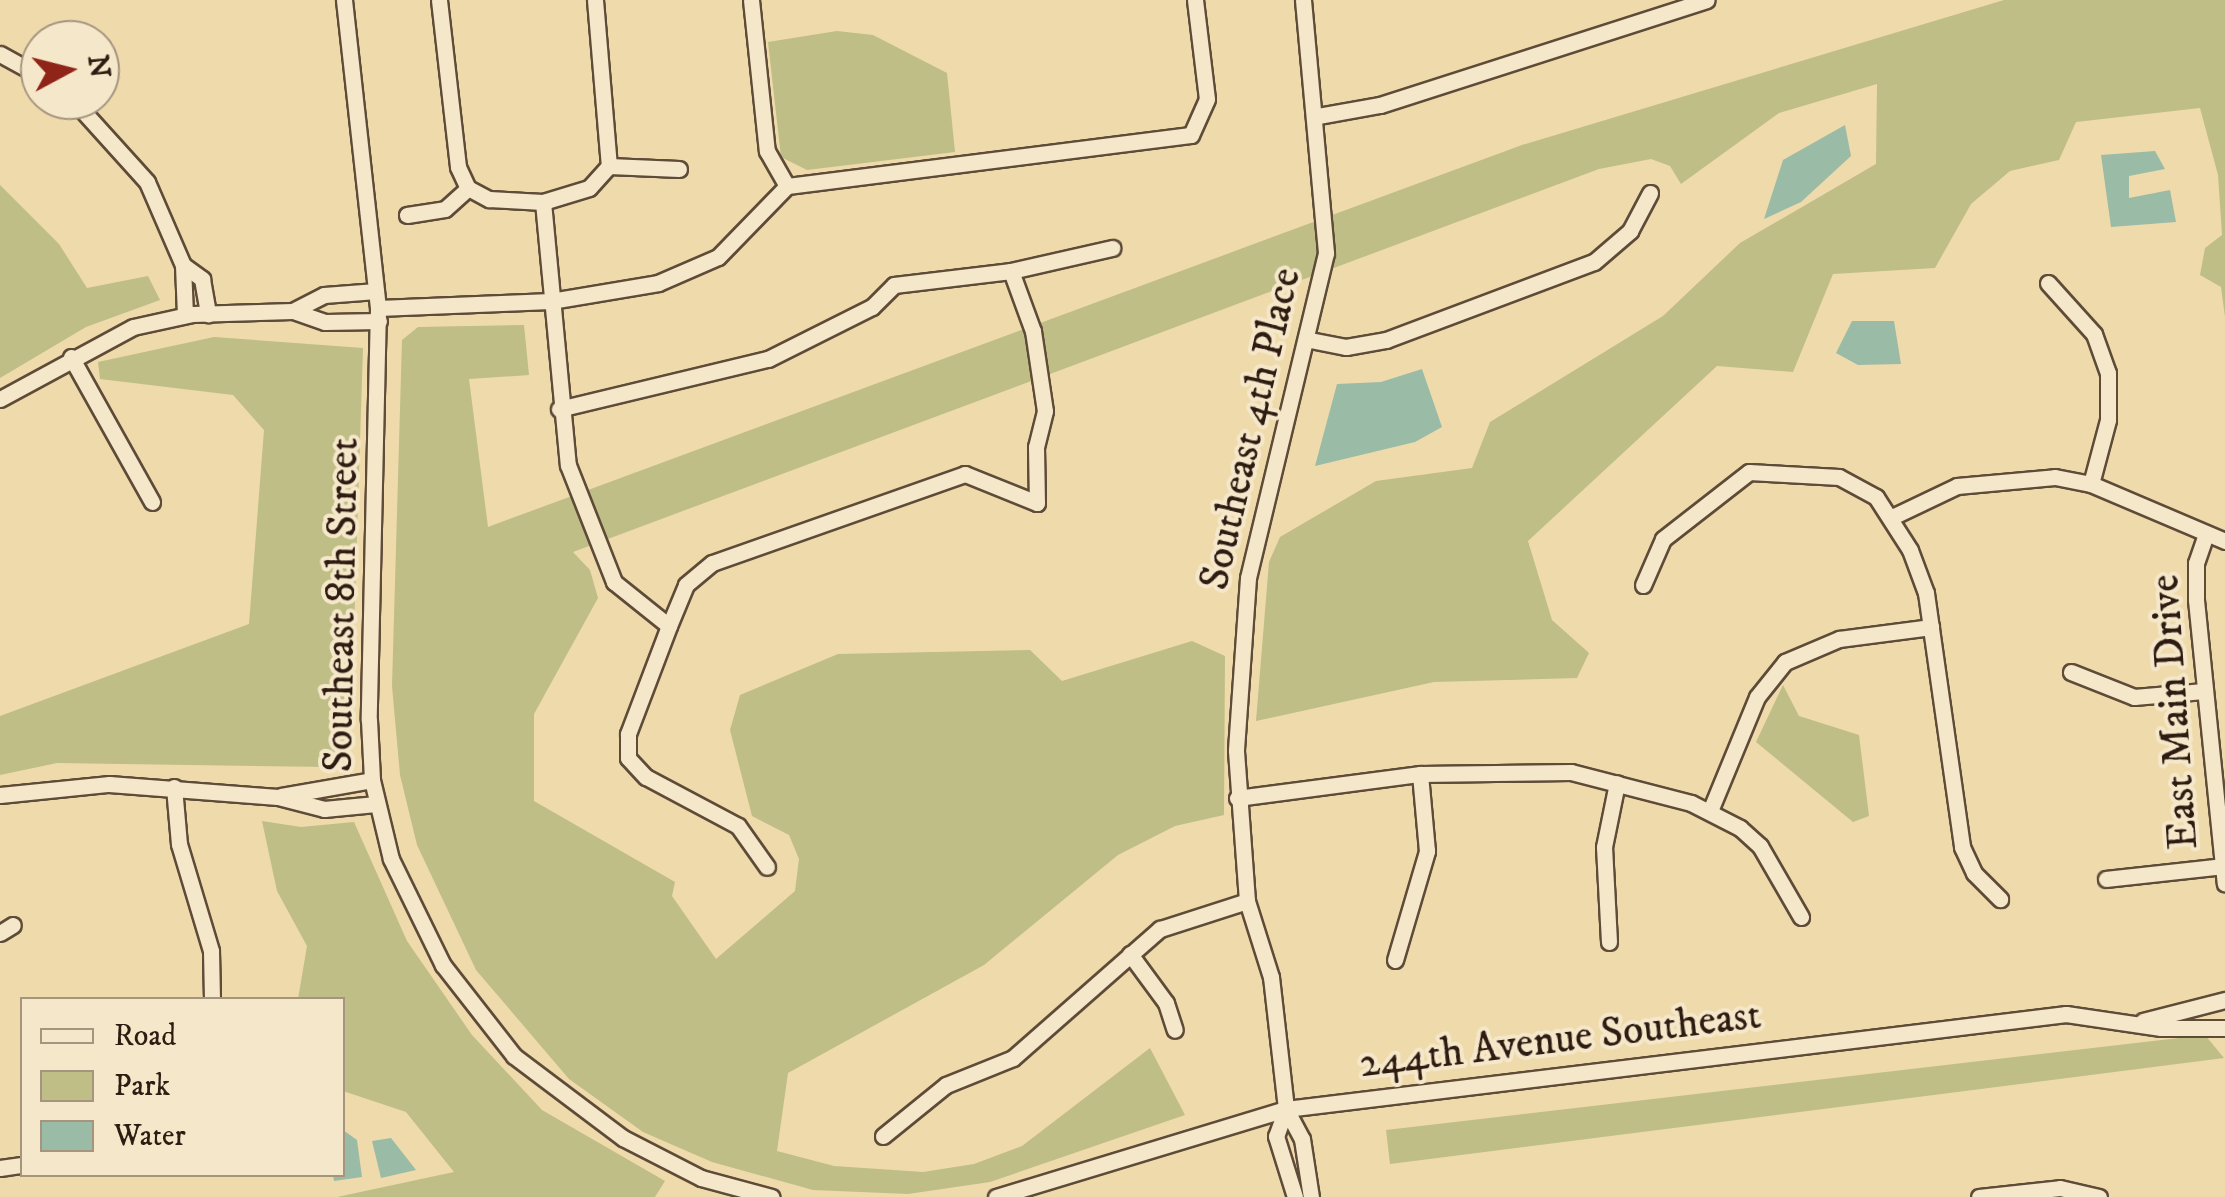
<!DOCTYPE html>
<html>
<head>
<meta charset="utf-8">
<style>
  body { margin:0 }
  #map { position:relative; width:2225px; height:1197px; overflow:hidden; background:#efdaac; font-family:"IM FELL DW Pica",serif }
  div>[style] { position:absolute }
  .green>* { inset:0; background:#bebe86 }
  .water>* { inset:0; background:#9abba6 }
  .roads { filter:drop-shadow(2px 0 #5e4b38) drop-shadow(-2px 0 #5e4b38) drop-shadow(0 2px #5e4b38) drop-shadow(0 -2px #5e4b38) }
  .minor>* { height:15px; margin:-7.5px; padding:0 7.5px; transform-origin:7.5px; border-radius:7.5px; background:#f5e7c9 }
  span { translate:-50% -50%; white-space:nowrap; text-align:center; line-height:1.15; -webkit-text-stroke:8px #f5e7c9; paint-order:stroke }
  .street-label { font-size:42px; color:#2e1b11 }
  .legend { position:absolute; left:20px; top:997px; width:325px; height:180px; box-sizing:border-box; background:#f5e7c9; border:2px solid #a5957f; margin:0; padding:12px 18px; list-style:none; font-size:30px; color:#2e1b11 }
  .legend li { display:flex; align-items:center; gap:20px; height:50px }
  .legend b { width:50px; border:2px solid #a5957f }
  .north { position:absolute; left:20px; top:20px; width:100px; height:100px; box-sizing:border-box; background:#f5e7c9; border:2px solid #a5957f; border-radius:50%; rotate:83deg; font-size:28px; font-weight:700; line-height:40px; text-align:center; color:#2e1b11 }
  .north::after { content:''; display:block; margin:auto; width:35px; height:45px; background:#8f2418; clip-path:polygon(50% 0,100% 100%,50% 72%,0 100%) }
</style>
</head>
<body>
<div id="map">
  <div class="green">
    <i style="clip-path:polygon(2004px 0,2225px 0,2225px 317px,2221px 287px,2200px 275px,2205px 248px,2222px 235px,2218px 175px,2200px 108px,2076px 122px,2059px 160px,2010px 171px,1971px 204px,1935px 268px,1833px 274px,1793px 372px,1717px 366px,1528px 541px,1552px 620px,1589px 653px,1577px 678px,1434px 682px,1256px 721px,1269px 562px,1280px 537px,1376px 481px,1472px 468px,1490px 422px,1663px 316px,1740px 243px,1876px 164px,1877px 84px,1779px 113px,1681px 184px,1670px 166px,1651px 159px,1599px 169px,573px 552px,590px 570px,598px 598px,534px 714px,534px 801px,675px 882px,672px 896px,716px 959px,795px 891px,799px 859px,789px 835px,752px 816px,730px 730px,740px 695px,838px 654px,1030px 650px,1062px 681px,1192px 641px,1225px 656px,1224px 815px,1175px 826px,1118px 855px,984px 965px,788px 1073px,777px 1151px,834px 1166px,923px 1172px,974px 1164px,1022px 1146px,1150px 1048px,1185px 1115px,990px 1182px,908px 1194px,813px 1190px,712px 1162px,643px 1132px,569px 1079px,476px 970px,417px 845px,400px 775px,392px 686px,402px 340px,418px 327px,524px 325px,529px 375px,469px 379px,488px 527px,1522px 145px)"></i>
    <i style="clip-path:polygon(837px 31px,873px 35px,947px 73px,955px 152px,807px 170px,781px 157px,768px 42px)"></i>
    <i style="clip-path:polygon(0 185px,59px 244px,87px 288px,148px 276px,160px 300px,86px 327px,0 378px)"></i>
    <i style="clip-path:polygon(214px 337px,363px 348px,350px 755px,328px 767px,57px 763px,0 775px,0 716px,249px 624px,264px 430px,233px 395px,100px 379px,98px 362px)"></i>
    <i style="clip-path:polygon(1783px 685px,1799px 716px,1859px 735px,1869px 816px,1853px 822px,1756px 742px)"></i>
    <i style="clip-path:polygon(262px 821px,301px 827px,354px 822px,407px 941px,472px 1035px,542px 1110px,665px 1181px,655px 1197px,337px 1197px,454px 1172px,406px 1112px,343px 1091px,342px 1000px,298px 999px,307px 946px,277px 891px)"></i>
    <i style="clip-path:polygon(2205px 1035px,2224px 1058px,1390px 1164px,1386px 1130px)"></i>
  </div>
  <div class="water">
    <i style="clip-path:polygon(1845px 125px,1851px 156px,1801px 202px,1764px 219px,1783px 160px)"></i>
    <i style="clip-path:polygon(2155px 151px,2165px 169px,2129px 176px,2129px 198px,2170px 190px,2176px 222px,2111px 227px,2101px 155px)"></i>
    <i style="clip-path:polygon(1852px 321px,1894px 321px,1901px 364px,1858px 365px,1836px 353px)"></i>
    <i style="clip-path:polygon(1422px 369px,1442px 427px,1415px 442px,1315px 466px,1337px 384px,1381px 382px)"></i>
    <i style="clip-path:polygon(343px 1130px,357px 1140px,362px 1177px,334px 1181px,333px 1175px,342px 1174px)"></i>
    <i style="clip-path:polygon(391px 1138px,416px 1170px,381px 1178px,372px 1141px)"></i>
  </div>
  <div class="roads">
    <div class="minor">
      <i style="left:344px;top:0;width:310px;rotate:83.7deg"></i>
      <i style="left:378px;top:308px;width:412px;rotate:91.3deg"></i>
      <i style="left:369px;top:720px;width:60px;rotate:87.1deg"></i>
      <i style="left:372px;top:780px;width:81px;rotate:76.5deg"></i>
      <i style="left:391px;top:859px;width:118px;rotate:63.9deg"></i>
      <i style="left:443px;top:965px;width:115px;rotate:52deg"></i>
      <i style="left:514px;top:1056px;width:136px;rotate:37deg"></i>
      <i style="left:623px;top:1138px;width:88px;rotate:27.1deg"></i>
      <i style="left:701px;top:1178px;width:73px;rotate:15deg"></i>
      <i style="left:439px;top:0;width:168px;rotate:83.5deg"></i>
      <i style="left:458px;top:167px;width:23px;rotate:65deg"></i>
      <i style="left:595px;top:0;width:167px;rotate:85.2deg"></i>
      <i style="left:751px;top:0;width:152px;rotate:84deg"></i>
      <i style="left:767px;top:151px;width:40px;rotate:60.3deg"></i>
      <i style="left:1303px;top:0;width:254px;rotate:84.8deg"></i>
      <i style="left:1326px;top:253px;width:334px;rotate:103.5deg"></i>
      <i style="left:1248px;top:578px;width:173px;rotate:94deg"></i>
      <i style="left:1236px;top:751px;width:150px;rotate:85.8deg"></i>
      <i style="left:1247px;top:901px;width:80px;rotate:72.5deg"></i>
      <i style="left:1271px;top:977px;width:133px;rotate:83.5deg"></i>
      <i style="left:1286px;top:1109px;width:34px;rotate:62deg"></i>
      <i style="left:1302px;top:1139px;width:59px;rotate:81.2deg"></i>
      <i style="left:0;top:54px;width:46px;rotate:28.8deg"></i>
      <i style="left:73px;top:100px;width:110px;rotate:47.9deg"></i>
      <i style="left:147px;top:182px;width:90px;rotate:66.6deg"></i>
      <i style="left:1318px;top:116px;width:63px;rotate:-10.1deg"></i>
      <i style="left:1380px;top:105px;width:343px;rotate:-17.8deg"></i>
      <i style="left:787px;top:186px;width:407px;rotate:-7.2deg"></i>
      <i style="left:1191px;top:135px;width:39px;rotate:-66deg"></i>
      <i style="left:1207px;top:99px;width:100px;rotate:-96.9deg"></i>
      <i style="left:543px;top:202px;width:264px;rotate:84.6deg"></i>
      <i style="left:568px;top:465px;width:126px;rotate:68.5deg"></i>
      <i style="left:614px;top:582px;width:70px;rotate:38.7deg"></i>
      <i style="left:407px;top:215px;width:38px;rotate:-9deg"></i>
      <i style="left:445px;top:209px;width:31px;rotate:-42deg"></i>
      <i style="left:468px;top:188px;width:24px;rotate:28deg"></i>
      <i style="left:489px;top:199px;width:54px;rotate:3.2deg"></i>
      <i style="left:543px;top:202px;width:48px;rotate:-16.9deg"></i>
      <i style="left:589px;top:188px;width:30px;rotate:-48deg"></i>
      <i style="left:609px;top:166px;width:70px;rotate:2.5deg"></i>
      <i style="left:1011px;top:271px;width:104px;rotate:-12.8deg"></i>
      <i style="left:2048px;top:283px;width:69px;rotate:48deg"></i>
      <i style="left:2094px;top:334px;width:41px;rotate:70.3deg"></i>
      <i style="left:2108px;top:373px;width:47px;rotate:90deg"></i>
      <i style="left:2108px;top:420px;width:66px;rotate:104.9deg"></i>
      <i style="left:376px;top:291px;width:52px;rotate:175.6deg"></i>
      <i style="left:324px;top:295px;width:35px;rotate:153deg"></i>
      <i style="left:293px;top:311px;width:34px;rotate:19deg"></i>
      <i style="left:325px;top:322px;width:54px;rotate:-1.1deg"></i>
      <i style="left:378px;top:308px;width:173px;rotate:-2.3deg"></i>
      <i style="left:551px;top:301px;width:109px;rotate:-9.5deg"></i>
      <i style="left:658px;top:283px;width:65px;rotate:-23.4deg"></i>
      <i style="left:718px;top:257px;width:99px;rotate:-45.8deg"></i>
      <i style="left:185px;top:315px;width:50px;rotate:-92.3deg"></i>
      <i style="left:183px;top:265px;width:24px;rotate:36deg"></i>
      <i style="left:202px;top:279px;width:36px;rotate:80deg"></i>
      <i style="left:1310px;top:340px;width:37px;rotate:11deg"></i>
      <i style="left:1346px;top:347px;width:41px;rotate:-9.9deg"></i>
      <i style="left:1386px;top:340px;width:222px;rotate:-20.6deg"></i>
      <i style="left:1594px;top:262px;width:48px;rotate:-40.7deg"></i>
      <i style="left:1630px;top:231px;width:43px;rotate:-62.2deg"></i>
      <i style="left:71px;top:357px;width:166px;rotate:60.8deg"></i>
      <i style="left:0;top:399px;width:151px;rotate:-28.4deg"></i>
      <i style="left:133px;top:327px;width:60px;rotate:-12.4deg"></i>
      <i style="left:192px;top:314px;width:101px;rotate:-1.7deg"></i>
      <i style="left:559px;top:409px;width:215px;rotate:-13.5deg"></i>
      <i style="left:768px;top:359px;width:116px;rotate:-26.6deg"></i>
      <i style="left:872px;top:307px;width:31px;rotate:-45deg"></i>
      <i style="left:894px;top:285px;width:118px;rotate:-6.8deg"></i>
      <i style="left:1011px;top:271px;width:64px;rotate:69.9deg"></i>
      <i style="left:1033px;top:331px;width:81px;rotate:81.5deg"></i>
      <i style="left:1045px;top:411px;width:37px;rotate:104deg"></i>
      <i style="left:1036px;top:447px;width:56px;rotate:89deg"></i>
      <i style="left:1037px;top:503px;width:78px;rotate:-158.1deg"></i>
      <i style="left:965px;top:474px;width:268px;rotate:160.6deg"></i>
      <i style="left:712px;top:563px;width:34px;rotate:140deg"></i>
      <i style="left:686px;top:585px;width:44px;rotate:112.5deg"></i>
      <i style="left:669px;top:626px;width:116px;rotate:110.8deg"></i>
      <i style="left:628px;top:734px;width:24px;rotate:90deg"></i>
      <i style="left:628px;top:758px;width:26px;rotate:47deg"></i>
      <i style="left:646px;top:777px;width:104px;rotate:28deg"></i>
      <i style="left:738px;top:826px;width:50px;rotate:54.7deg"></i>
      <i style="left:1892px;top:517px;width:72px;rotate:-25.5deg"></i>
      <i style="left:1957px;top:486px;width:98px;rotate:-5.2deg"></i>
      <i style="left:2055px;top:477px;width:37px;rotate:11deg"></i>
      <i style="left:2091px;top:484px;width:146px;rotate:23deg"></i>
      <i style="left:2205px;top:537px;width:28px;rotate:109deg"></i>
      <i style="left:2196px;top:563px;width:37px;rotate:90deg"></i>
      <i style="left:2196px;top:600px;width:285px;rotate:84.2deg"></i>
      <i style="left:1643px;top:585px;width:50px;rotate:-66.5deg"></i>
      <i style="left:1663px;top:539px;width:109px;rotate:-37.9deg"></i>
      <i style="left:1749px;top:472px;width:90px;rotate:3.2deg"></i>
      <i style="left:1839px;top:477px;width:42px;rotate:28.4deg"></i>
      <i style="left:1876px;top:497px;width:63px;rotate:57.3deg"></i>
      <i style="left:1910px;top:550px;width:46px;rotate:69.6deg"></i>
      <i style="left:1926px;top:593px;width:257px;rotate:81.9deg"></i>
      <i style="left:1962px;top:847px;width:29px;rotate:65deg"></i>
      <i style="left:1974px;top:873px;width:37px;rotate:45deg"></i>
      <i style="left:2071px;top:672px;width:68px;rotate:21.6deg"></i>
      <i style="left:2134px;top:697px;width:70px;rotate:-4.9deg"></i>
      <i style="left:174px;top:787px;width:57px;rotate:85deg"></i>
      <i style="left:179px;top:844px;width:112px;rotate:73.3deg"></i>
      <i style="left:211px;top:951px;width:49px;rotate:88.8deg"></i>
      <i style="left:0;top:795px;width:110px;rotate:-5.8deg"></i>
      <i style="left:109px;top:784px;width:169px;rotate:4.4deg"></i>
      <i style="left:278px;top:797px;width:48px;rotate:14.6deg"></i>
      <i style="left:324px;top:809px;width:52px;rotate:-5.5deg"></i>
      <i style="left:281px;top:796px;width:92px;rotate:-10deg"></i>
      <i style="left:1237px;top:798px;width:185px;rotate:-7.5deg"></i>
      <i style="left:1420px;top:774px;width:151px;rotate:-0.8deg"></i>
      <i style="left:1571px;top:772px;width:124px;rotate:14.5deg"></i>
      <i style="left:1691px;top:803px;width:55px;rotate:27deg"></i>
      <i style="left:1740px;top:828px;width:27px;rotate:42deg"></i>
      <i style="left:1760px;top:846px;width:82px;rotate:60deg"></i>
      <i style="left:1710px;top:811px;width:123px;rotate:-67.6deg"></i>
      <i style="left:1757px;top:697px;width:45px;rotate:-51.3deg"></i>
      <i style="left:1785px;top:662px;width:59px;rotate:-23.1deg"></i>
      <i style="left:1839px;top:639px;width:93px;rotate:-7.4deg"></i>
      <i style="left:2106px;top:879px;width:118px;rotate:-6.3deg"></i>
      <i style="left:0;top:933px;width:15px;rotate:-32deg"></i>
      <i style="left:1609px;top:942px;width:95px;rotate:-93deg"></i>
      <i style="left:1604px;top:847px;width:65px;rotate:-78.5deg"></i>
      <i style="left:1130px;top:954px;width:61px;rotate:53.7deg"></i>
      <i style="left:1166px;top:1003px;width:28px;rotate:72deg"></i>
      <i style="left:1395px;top:960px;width:114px;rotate:-73.6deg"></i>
      <i style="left:1427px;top:851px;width:77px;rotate:-95.2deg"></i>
      <i style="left:2143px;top:1021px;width:85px;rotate:-14.4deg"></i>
      <i style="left:1286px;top:1109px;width:29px;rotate:110deg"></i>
      <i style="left:1276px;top:1136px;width:64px;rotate:72.7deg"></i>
      <i style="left:883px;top:1136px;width:81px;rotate:-39deg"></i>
      <i style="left:946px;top:1085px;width:72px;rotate:-21.9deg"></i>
      <i style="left:1013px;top:1058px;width:196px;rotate:-41.3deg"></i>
      <i style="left:1160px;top:929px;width:91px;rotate:-17.8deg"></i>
      <i style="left:0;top:1168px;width:22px;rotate:-8deg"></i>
      <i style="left:996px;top:1197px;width:303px;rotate:-16.9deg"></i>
      <i style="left:1286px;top:1109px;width:786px;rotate:-6.94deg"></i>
      <i style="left:2066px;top:1014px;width:96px;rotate:8.4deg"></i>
      <i style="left:2161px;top:1028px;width:63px"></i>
      <i style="left:1979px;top:1197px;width:81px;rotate:-6.3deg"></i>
      <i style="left:2060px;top:1188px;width:40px;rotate:13deg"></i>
    </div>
  </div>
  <div class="street-label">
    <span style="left:1251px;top:429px;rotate:-77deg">Southeast 4th Place</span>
    <span style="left:342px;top:605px;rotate:-89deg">Southeast 8th Street</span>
    <span style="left:2175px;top:712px;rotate:-94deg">East Main Drive</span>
    <span style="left:1560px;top:1040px;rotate:-7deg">244th Avenue Southeast</span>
  </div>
  <ul class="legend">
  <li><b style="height:12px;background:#f5e7c9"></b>Road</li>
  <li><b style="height:28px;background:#bebe86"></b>Park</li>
  <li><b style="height:28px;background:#9abba6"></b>Water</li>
  </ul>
  <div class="north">N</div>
</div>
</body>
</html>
